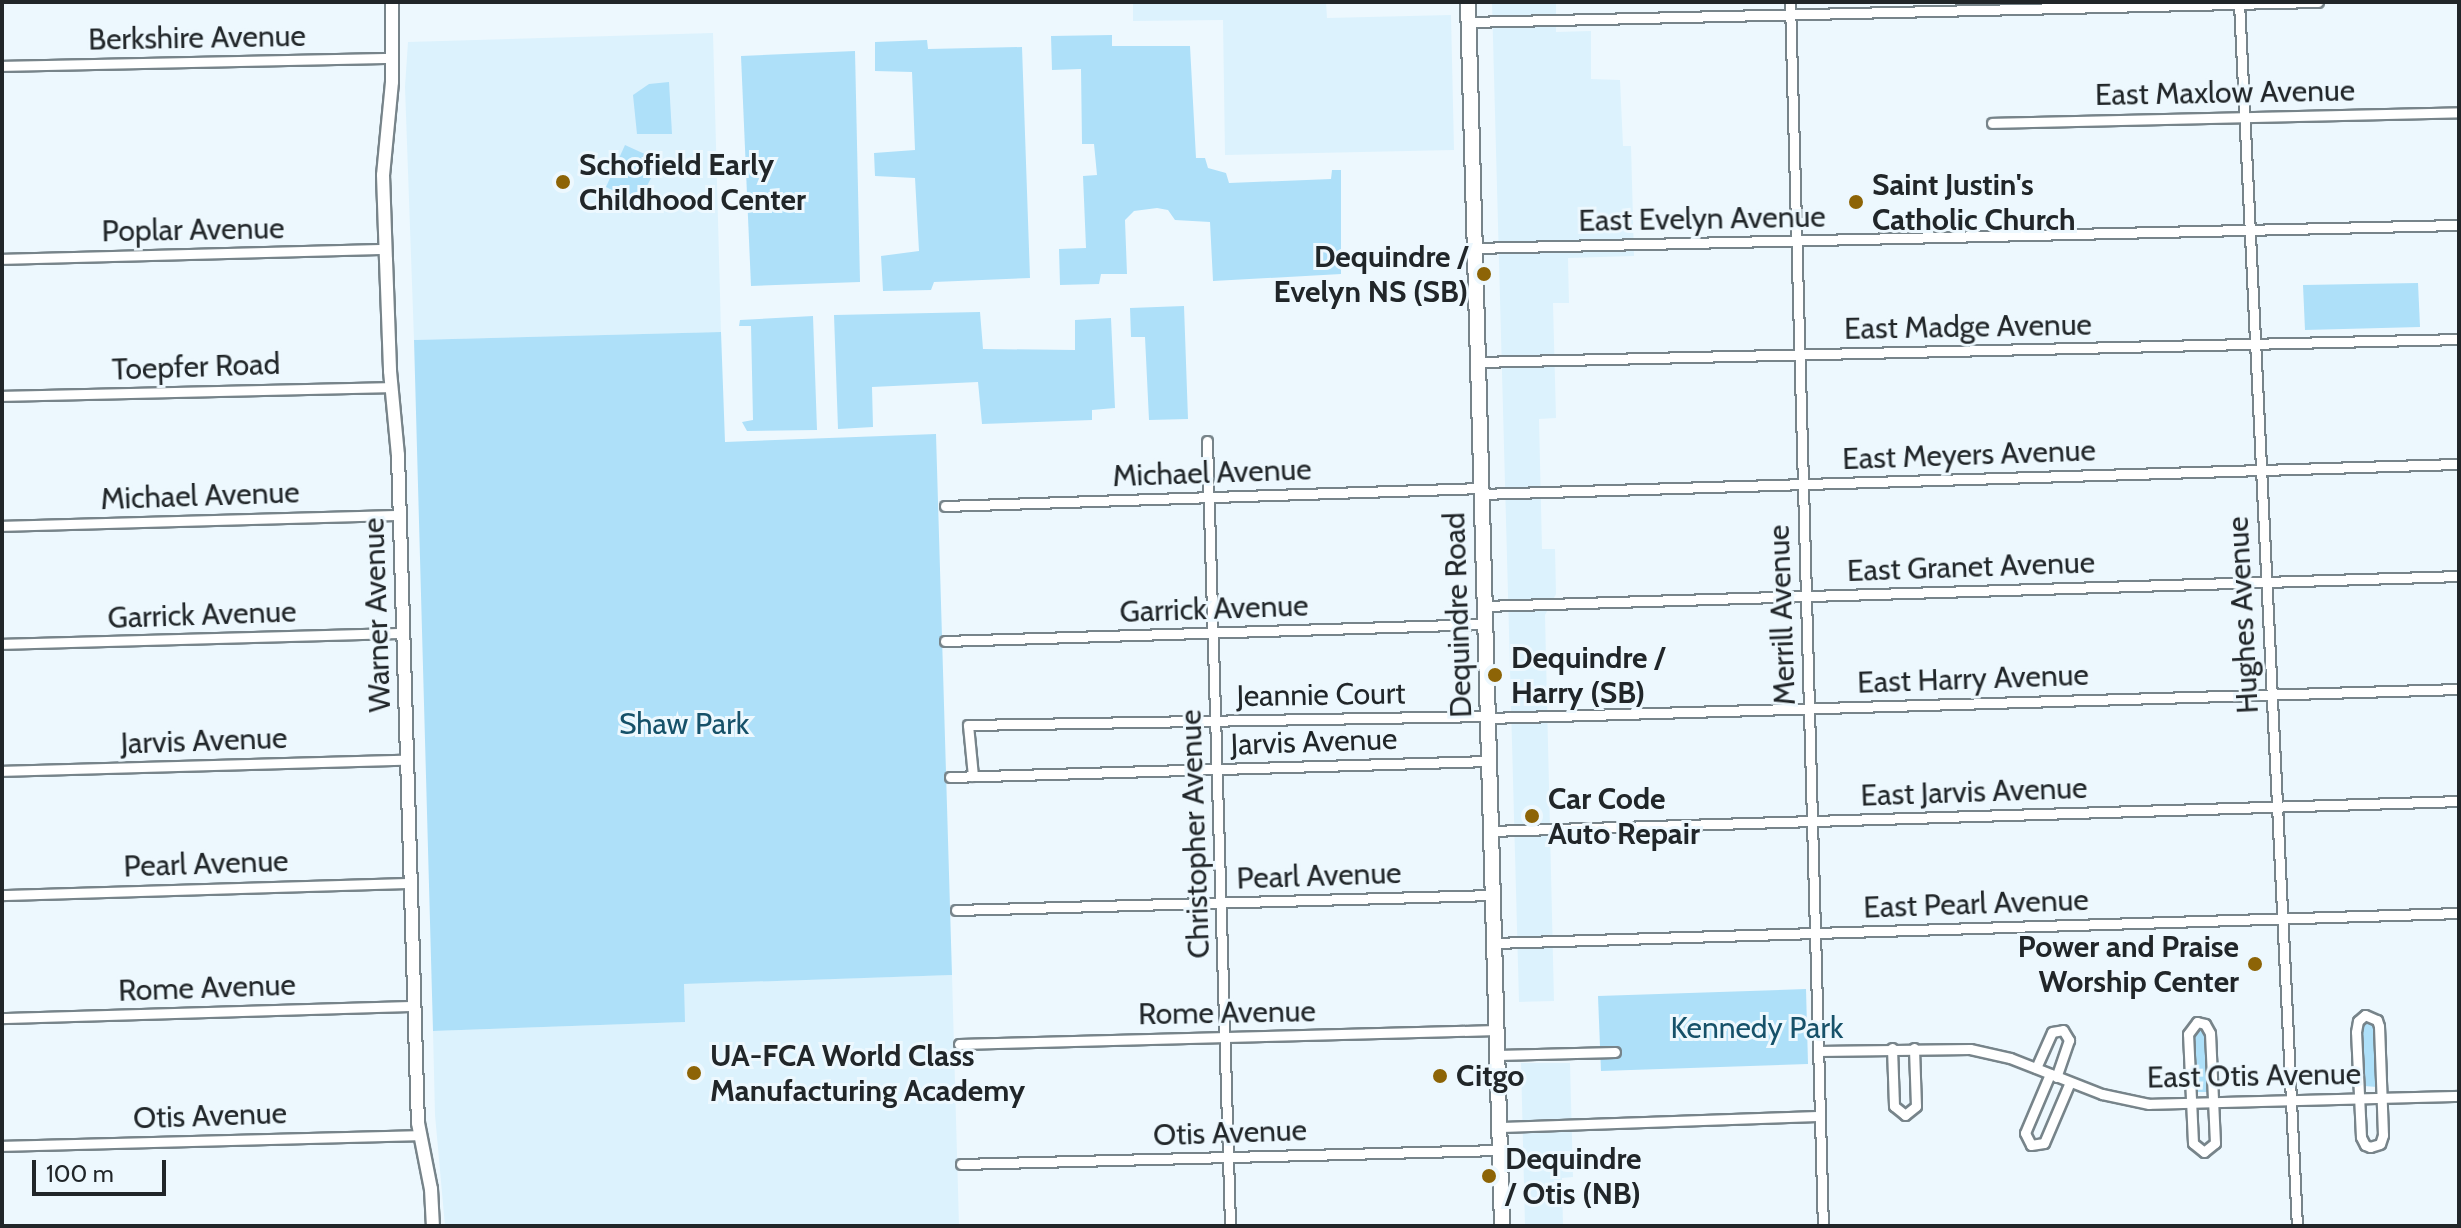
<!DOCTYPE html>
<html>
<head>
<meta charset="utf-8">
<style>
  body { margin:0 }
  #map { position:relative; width:2461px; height:1228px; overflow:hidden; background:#edf8fe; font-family:Cabin,sans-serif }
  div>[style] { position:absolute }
  .built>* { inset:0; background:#dcf2fd }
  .green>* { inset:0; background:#aee0f9 }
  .roads { filter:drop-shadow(2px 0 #77848a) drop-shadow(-2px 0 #77848a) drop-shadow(0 2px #77848a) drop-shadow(0 -2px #77848a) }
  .minor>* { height:9px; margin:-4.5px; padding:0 4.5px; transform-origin:4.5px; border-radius:4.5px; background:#fff }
  .tertiary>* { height:12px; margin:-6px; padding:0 6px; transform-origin:6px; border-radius:6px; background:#fff }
  .secondary>* { height:14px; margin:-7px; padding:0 7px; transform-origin:7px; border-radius:7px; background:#fff }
  .dots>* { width:22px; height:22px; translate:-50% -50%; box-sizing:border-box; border:4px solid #edf8fe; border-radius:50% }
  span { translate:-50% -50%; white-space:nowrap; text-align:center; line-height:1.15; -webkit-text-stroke:6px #edf8fe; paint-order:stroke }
  .street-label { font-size:30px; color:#212629 }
  .poi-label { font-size:30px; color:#212629; font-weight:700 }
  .left { translate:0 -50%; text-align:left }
  .right { translate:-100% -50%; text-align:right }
  .park-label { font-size:30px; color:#165169 }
  .frame { position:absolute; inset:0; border:4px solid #212629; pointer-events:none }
  .scale { position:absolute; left:32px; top:1160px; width:134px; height:36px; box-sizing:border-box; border:4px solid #212629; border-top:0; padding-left:10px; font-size:24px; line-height:28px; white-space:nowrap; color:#212629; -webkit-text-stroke:6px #edf8fe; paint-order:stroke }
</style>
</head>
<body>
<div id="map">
  <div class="built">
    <i style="clip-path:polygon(1133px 2px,1326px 2px,1327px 18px,1451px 15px,1454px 150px,1225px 155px,1223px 20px,1133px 21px)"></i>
    <i style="clip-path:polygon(1492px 2px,1556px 2px,1556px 32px,1591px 31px,1591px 79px,1620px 80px,1623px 146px,1631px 146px,1634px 256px,1568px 258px,1569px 303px,1553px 303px,1556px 418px,1539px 419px,1542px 549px,1555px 549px,1556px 594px,1545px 615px,1554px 1001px,1519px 1002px)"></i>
    <i style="clip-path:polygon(713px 33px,721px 332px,414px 340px,405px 87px,408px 42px)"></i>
    <i style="clip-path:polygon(952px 975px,959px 1226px,445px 1226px,435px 1115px,433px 1031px,684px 1022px,683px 984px)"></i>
    <i style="clip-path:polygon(1521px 1063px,1570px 1063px,1573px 1177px,1562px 1178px,1563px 1226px,1525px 1226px)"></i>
  </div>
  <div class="green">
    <i style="clip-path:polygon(1112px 35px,1112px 46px,1190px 46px,1196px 158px,1205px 158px,1208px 168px,1226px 173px,1229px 183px,1331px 179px,1332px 170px,1341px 170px,1341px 274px,1213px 281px,1210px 222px,1175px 220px,1168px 210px,1157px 208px,1134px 211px,1125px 220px,1127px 274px,1101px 274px,1099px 284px,1060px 285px,1059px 249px,1086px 248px,1083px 176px,1097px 175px,1094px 144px,1082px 144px,1081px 69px,1052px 70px,1051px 36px)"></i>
    <i style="clip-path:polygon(927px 40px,928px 49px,1022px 47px,1030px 278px,934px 282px,931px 290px,883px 291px,881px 256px,919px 251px,915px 178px,875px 176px,874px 153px,915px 150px,912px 72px,875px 71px,875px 42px)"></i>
    <i style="clip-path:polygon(855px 51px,860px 282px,751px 286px,741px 56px)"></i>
    <i style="clip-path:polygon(669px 82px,672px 134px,637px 134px,633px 95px,649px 84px)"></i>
    <i style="clip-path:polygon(625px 145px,660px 161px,638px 203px,606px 187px)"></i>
    <i style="clip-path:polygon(2418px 283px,2420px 327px,2305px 330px,2303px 285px)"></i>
    <i style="clip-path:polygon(1184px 306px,1188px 419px,1149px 420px,1145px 337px,1131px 337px,1130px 308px)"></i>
    <i style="clip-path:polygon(980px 312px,983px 349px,1075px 350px,1075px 320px,1111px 318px,1115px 408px,1092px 410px,1092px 420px,982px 424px,978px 382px,872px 387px,873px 427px,838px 429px,834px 315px)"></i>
    <i style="clip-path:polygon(813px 316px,817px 430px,747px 431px,742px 422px,753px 420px,751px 326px,739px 326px,740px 320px)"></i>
    <i style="clip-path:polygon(721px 332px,725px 442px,936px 434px,952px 975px,684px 984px,685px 1022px,433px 1031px,414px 340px)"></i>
    <i style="clip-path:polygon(1806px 989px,1808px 1064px,1601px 1071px,1598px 996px)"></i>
    <i style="clip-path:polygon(2369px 1022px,2374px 1027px,2377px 1087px,2364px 1086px,2361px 1028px)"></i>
    <i style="clip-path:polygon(2198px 1027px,2205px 1030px,2208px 1092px,2196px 1092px,2193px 1033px)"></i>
  </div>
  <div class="roads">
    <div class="minor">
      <i style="left:1790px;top:2px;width:1224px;rotate:88.46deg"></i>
      <i style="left:2239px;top:2px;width:1225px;rotate:87.29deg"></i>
      <i style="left:1469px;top:22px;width:849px;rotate:-1.35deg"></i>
      <i style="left:2px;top:66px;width:390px;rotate:-1.2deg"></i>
      <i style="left:1992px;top:123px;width:467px;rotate:-1.3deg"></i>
      <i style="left:1474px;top:248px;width:985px;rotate:-1.34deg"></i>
      <i style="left:2px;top:259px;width:383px;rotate:-1.5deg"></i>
      <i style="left:1478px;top:362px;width:981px;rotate:-1.34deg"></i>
      <i style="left:2px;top:396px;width:389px;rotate:-1.3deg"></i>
      <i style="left:1207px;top:441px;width:785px;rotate:88.32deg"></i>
      <i style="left:1481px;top:494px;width:978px;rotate:-1.76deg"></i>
      <i style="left:945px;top:506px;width:536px;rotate:-1.92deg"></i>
      <i style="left:2px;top:526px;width:398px;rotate:-1.6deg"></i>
      <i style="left:1484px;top:606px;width:975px;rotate:-1.76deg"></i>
      <i style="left:945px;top:641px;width:540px;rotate:-1.8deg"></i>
      <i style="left:2px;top:644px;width:401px;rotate:-1.6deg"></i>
      <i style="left:1488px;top:718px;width:971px;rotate:-1.71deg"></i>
      <i style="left:2px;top:771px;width:405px;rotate:-1.6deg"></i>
      <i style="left:973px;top:776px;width:51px;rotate:-95.6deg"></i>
      <i style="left:968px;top:725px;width:519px;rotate:-0.99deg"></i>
      <i style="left:950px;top:777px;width:539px;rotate:-1.7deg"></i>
      <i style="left:1490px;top:831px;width:969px;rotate:-1.77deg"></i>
      <i style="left:2px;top:895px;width:409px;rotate:-1.7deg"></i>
      <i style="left:956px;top:910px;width:537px;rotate:-1.6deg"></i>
      <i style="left:1494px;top:943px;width:965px;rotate:-1.78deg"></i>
      <i style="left:2365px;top:1015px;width:13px;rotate:23deg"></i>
      <i style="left:2377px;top:1020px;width:6px;rotate:72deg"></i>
      <i style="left:2379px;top:1026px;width:109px;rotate:87.9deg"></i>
      <i style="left:2383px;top:1135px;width:9px;rotate:108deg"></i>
      <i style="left:2380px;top:1144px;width:10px;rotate:163deg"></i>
      <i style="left:2370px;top:1147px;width:5px;rotate:-158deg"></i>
      <i style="left:2365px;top:1145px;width:9px;rotate:-117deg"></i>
      <i style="left:2361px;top:1137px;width:105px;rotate:-92.7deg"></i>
      <i style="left:2356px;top:1032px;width:11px;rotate:-80deg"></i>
      <i style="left:2358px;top:1021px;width:9px;rotate:-41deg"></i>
      <i style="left:2px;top:1018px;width:412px;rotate:-1.7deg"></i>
      <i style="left:2197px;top:1022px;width:8px;rotate:14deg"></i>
      <i style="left:2205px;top:1024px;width:10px;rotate:61deg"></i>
      <i style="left:2210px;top:1033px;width:110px;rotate:87.4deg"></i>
      <i style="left:2215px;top:1143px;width:14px;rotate:141deg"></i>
      <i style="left:2204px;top:1152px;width:14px;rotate:-141deg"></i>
      <i style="left:2193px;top:1143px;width:109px;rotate:-92.6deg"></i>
      <i style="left:2188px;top:1034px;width:15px;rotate:-53deg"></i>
      <i style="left:959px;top:1044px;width:537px;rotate:-1.49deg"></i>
      <i style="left:1892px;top:1048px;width:58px;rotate:88deg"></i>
      <i style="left:1894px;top:1106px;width:14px;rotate:39deg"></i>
      <i style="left:1905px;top:1115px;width:14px;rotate:-39deg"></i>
      <i style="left:1916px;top:1106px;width:58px;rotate:-92deg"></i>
      <i style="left:1818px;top:1051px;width:152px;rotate:-0.8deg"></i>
      <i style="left:1970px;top:1049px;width:41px;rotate:12.7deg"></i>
      <i style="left:2010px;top:1058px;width:99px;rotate:21.4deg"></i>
      <i style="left:2102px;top:1094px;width:48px;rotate:12deg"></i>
      <i style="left:2149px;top:1104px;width:310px;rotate:-1.5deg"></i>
      <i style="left:1497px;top:1055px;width:118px;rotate:-1.5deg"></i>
      <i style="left:2036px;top:1068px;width:39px;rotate:-66deg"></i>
      <i style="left:2052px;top:1032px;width:11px;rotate:-10deg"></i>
      <i style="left:2063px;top:1030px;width:12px;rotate:59deg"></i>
      <i style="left:2069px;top:1040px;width:39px;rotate:109deg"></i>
      <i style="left:2050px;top:1074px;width:64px;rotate:113deg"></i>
      <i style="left:2025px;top:1133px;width:13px;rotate:63deg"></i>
      <i style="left:2031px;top:1145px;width:13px;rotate:-9deg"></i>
      <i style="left:2044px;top:1143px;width:66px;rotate:-66.9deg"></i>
      <i style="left:1499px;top:1127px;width:321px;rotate:-2deg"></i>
      <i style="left:2px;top:1146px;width:418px;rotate:-1.5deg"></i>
      <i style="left:961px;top:1164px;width:539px;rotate:-1.49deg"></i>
    </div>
    <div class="tertiary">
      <i style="left:392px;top:2px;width:80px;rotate:90deg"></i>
      <i style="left:392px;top:82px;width:93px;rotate:95.5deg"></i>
      <i style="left:383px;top:175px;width:85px;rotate:88deg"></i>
      <i style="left:386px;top:260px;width:111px;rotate:87.9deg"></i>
      <i style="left:390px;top:371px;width:84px;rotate:84.6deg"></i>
      <i style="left:398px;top:455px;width:668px;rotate:88.29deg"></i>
      <i style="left:418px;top:1123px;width:67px;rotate:78.9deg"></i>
      <i style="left:431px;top:1189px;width:37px;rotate:87deg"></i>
    </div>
    <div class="secondary">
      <i style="left:1468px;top:2px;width:1224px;rotate:88.41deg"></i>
    </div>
  </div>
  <div class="dots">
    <i style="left:563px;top:182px;background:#8d6406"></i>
    <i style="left:1856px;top:202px;background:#8d6406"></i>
    <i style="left:1484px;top:274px;background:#8d6406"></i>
    <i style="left:1495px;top:675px;background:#8d6406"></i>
    <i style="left:1532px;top:816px;background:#8d6406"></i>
    <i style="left:2255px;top:964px;background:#8d6406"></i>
    <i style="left:694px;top:1073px;background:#8d6406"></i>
    <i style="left:1440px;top:1076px;background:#8d6406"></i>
    <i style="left:1489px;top:1176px;background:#8d6406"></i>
  </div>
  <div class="street-label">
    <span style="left:197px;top:38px;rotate:-1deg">Berkshire Avenue</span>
    <span style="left:2225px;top:93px;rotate:-1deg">East Maxlow Avenue</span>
    <span style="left:1702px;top:219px;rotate:-1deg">East Evelyn Avenue</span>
    <span style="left:193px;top:230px;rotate:-1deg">Poplar Avenue</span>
    <span style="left:1968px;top:327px;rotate:-1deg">East Madge Avenue</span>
    <span style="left:196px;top:367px;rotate:-2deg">Toepfer Road</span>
    <span style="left:1969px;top:455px;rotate:-2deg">East Meyers Avenue</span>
    <span style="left:1212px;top:473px;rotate:-2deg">Michael Avenue</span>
    <span style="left:200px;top:496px;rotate:-2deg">Michael Avenue</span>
    <span style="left:1971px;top:567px;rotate:-2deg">East Granet Avenue</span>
    <span style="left:1214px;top:609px;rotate:-2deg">Garrick Avenue</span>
    <span style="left:202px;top:615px;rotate:-2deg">Garrick Avenue</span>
    <span style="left:377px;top:615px;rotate:-92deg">Warner Avenue</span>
    <span style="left:1458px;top:615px;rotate:-92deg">Dequindre Road</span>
    <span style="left:1782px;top:615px;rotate:-92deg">Merrill Avenue</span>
    <span style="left:2243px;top:615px;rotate:-93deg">Hughes Avenue</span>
    <span style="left:1973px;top:679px;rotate:-2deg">East Harry Avenue</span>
    <span style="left:1321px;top:695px;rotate:-1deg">Jeannie Court</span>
    <span style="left:204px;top:741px;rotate:-2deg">Jarvis Avenue</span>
    <span style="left:1314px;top:742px;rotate:-2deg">Jarvis Avenue</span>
    <span style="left:1974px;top:792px;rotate:-2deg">East Jarvis Avenue</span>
    <span style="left:1195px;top:834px;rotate:-92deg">Christopher Avenue</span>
    <span style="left:206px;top:864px;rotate:-2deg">Pearl Avenue</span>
    <span style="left:1319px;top:876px;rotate:-2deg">Pearl Avenue</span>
    <span style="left:1976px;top:904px;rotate:-2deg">East Pearl Avenue</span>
    <span style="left:207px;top:988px;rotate:-2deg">Rome Avenue</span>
    <span style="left:1227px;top:1013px;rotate:-1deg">Rome Avenue</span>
    <span style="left:2254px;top:1076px;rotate:-1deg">East Otis Avenue</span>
    <span style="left:210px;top:1116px;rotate:-2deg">Otis Avenue</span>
    <span style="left:1230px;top:1133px;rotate:-2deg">Otis Avenue</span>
  </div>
  <div class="poi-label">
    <span class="left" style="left:579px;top:182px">Schofield Early<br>Childhood Center</span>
    <span class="left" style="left:1872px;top:202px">Saint Justin's<br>Catholic Church</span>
    <span class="right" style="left:1468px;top:274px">Dequindre /<br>Evelyn NS (SB)</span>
    <span class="left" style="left:1511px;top:675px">Dequindre /<br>Harry (SB)</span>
    <span class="left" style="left:1548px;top:816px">Car Code<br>Auto Repair</span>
    <span class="right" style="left:2239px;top:964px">Power and Praise<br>Worship Center</span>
    <span class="left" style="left:710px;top:1073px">UA-FCA World Class<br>Manufacturing Academy</span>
    <span class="left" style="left:1456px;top:1076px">Citgo</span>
    <span class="left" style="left:1505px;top:1176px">Dequindre<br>/ Otis (NB)</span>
  </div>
  <div class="park-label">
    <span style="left:684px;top:724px">Shaw Park</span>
    <span style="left:1757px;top:1028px">Kennedy Park</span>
  </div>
  <div class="frame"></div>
  <div class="scale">100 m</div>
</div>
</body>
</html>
